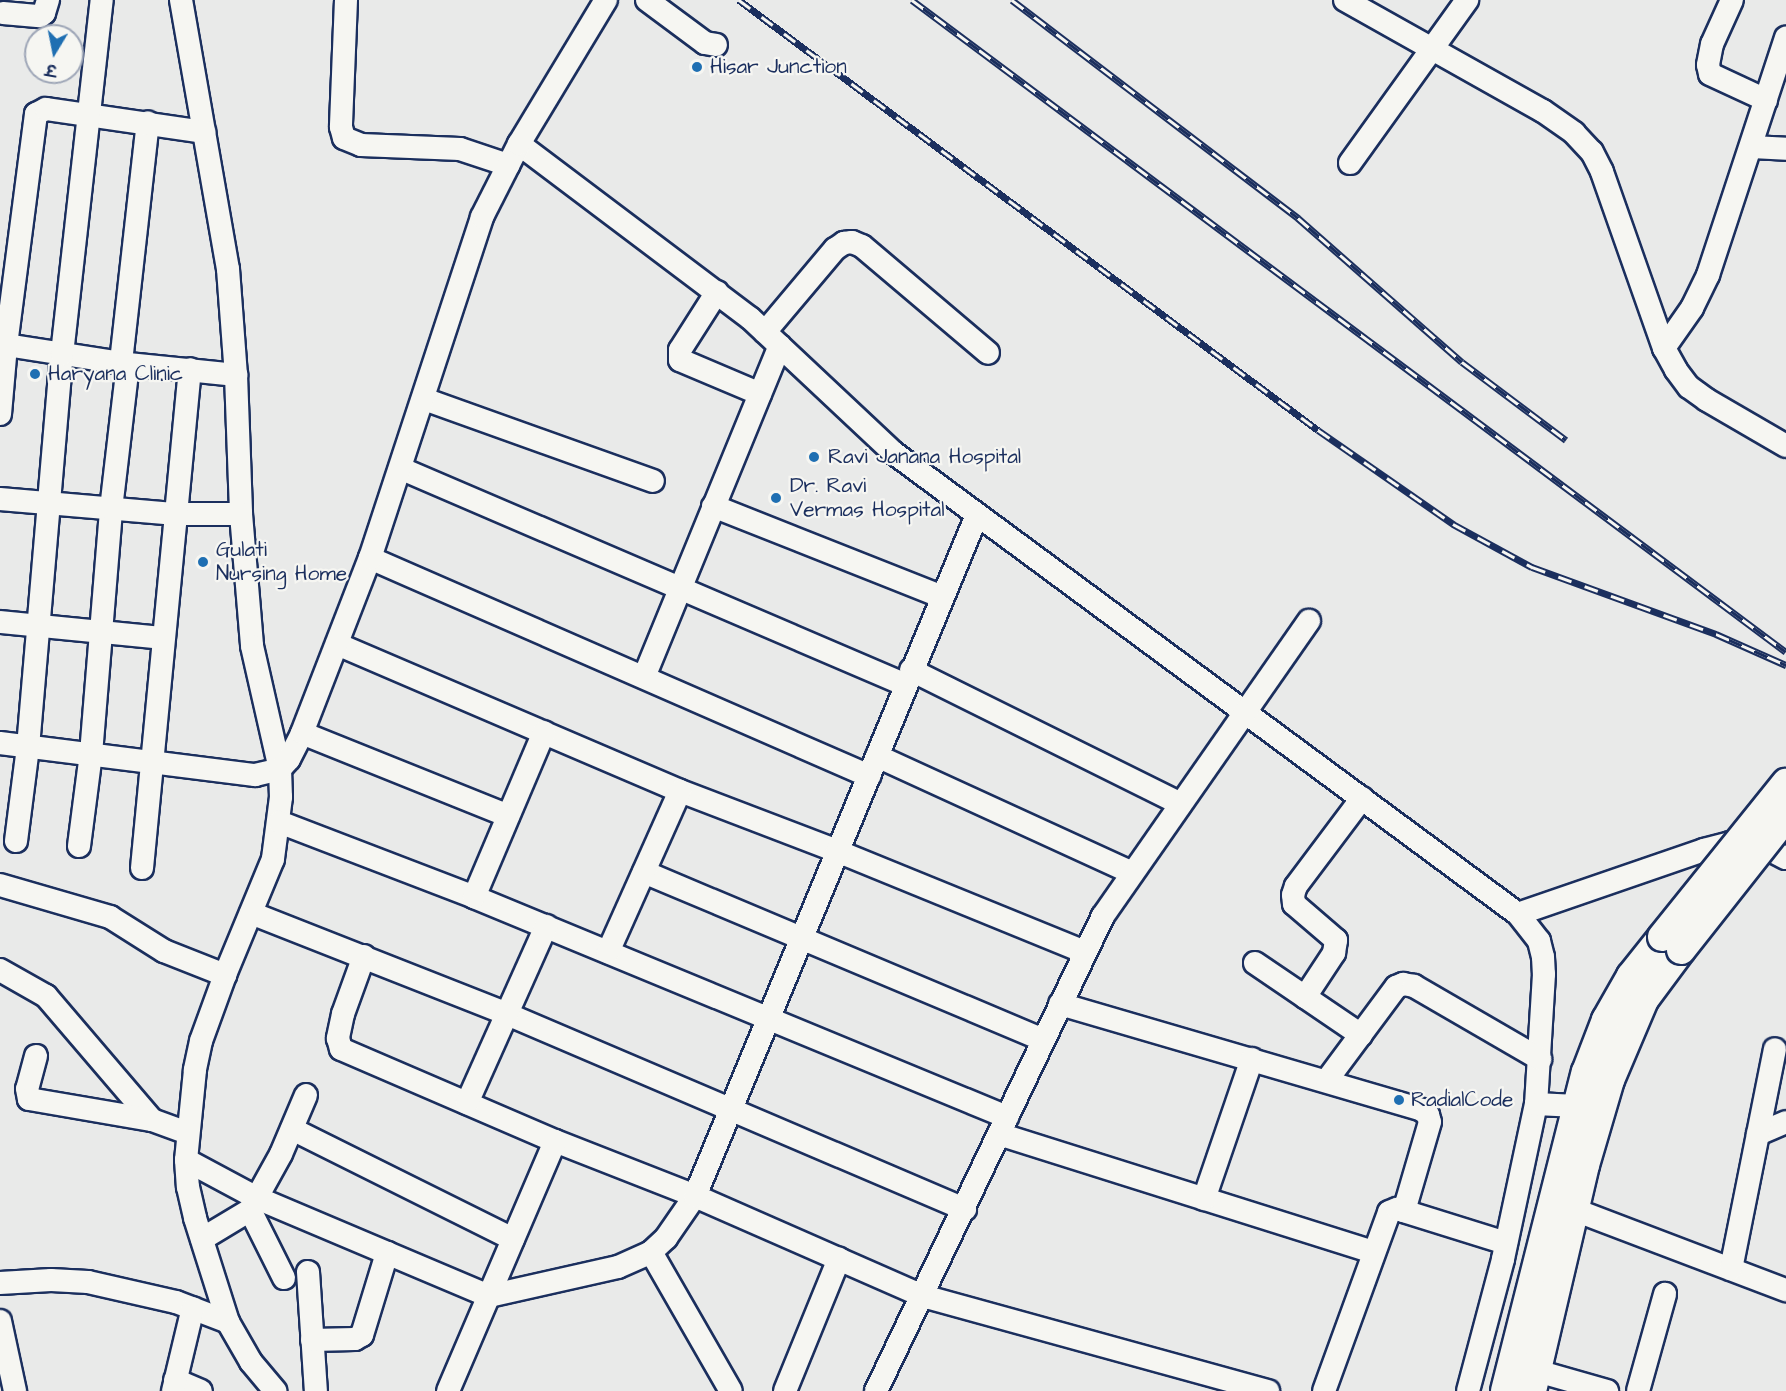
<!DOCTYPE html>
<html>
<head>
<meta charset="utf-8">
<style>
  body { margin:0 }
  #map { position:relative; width:1786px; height:1391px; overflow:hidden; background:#e9eae9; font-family:"Architects Daughter","Playpen Sans Deva",sans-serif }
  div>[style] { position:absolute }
  .roads { filter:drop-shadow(2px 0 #1b2f5e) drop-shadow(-2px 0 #1b2f5e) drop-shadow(0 2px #1b2f5e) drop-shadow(0 -2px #1b2f5e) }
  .minor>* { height:22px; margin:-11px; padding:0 11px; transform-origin:11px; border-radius:11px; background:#f6f6f2 }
  .major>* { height:28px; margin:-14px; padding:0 14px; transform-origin:14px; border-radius:14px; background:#f6f6f2 }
  .rail>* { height:7px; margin-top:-3.5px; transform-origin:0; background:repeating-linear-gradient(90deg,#f6f6f2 0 14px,#1b2f5e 0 28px); box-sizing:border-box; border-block:2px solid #1b2f5e }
  .bridges { filter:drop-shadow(2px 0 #1b2f5e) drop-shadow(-2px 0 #1b2f5e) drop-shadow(0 2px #1b2f5e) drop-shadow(0 -2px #1b2f5e) }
  .major-bridge>* { height:28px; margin:-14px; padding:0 14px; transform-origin:14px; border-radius:14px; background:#f6f6f2 }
  .dots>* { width:16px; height:16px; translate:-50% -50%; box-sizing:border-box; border:3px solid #f6f6f2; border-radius:50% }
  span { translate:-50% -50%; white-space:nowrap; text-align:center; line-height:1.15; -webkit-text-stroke:4.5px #f6f6f2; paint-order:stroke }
  .poi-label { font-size:21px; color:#1b2f5e }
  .left { translate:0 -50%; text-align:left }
  .north { position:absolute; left:24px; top:24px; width:60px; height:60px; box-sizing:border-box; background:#f6f6f2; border:2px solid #9ea6b7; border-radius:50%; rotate:190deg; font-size:16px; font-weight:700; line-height:24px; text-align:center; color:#1b2f5e }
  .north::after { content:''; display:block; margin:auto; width:21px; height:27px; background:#1f6fb2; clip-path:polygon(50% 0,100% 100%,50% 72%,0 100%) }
</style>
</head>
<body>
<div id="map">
  <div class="roads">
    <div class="minor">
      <i style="left:181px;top:0;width:273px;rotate:80.1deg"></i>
      <i style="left:228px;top:269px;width:106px;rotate:85.7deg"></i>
      <i style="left:236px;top:375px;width:139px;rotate:87.9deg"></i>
      <i style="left:241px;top:514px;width:132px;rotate:85.2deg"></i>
      <i style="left:252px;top:646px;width:126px;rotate:77.2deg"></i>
      <i style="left:280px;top:769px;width:28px;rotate:88deg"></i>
      <i style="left:281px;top:797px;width:63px;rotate:97.4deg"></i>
      <i style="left:273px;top:859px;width:126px;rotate:112.5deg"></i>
      <i style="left:225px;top:975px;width:70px;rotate:110deg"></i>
      <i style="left:201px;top:1041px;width:30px;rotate:102deg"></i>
      <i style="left:195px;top:1070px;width:90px;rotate:95.7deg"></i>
      <i style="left:186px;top:1160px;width:27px;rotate:86deg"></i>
      <i style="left:188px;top:1187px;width:32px;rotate:77deg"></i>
      <i style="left:195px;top:1218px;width:109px;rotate:72.4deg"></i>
      <i style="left:228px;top:1322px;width:46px;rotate:60.1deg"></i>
      <i style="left:251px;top:1362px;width:38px;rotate:50deg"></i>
      <i style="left:346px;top:0;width:127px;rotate:92.3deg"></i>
      <i style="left:341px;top:127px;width:11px;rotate:75deg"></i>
      <i style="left:344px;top:138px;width:18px;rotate:22deg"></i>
      <i style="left:361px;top:145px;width:99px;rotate:2.3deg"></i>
      <i style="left:460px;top:149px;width:51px;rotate:18.4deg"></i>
      <i style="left:647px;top:0;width:72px;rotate:36.6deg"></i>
      <i style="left:705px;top:43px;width:11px;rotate:10deg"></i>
      <i style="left:1345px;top:0;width:227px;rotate:29.3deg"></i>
      <i style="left:1543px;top:111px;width:38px;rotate:35deg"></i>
      <i style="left:1574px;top:133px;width:26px;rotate:47deg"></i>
      <i style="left:1592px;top:152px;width:22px;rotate:63deg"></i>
      <i style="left:1602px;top:172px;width:187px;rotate:70.6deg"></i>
      <i style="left:1664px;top:348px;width:25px;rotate:61deg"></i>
      <i style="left:1676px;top:370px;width:21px;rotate:53deg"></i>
      <i style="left:1689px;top:387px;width:22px;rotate:36deg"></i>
      <i style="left:1707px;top:400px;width:91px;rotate:30.2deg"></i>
      <i style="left:1732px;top:0;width:48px;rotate:114.4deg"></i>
      <i style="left:1712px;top:44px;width:21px;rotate:101deg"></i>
      <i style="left:1708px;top:65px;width:9px;rotate:77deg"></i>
      <i style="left:1710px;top:74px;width:62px;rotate:24.9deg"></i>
      <i style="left:3px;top:13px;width:37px;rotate:5deg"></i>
      <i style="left:40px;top:16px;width:5px;rotate:-37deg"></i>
      <i style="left:44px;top:13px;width:14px;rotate:-73deg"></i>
      <i style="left:519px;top:144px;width:289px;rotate:37deg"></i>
      <i style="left:750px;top:318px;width:197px;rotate:43.2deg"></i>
      <i style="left:894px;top:453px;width:776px;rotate:36.46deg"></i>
      <i style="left:1518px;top:914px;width:34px;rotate:52deg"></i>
      <i style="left:1539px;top:941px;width:16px;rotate:76deg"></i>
      <i style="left:1543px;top:957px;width:17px;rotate:87deg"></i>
      <i style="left:1544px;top:974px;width:130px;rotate:93.5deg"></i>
      <i style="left:1752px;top:147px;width:34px;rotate:3deg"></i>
      <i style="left:1350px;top:163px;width:201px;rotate:-54.3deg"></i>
      <i style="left:717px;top:292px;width:69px;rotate:122.5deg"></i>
      <i style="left:680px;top:350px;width:10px;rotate:90deg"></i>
      <i style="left:680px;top:360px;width:87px;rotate:23deg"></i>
      <i style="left:765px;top:332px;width:109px;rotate:-49.9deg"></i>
      <i style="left:835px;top:249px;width:11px;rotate:-34deg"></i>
      <i style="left:844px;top:243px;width:8px;rotate:-7deg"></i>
      <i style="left:852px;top:242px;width:11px;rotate:22deg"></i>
      <i style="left:862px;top:246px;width:165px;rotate:40.3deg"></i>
      <i style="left:0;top:344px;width:130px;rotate:8.9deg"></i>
      <i style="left:128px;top:364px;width:109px;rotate:5.8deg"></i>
      <i style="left:1664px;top:348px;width:49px;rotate:-55deg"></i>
      <i style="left:1692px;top:308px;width:37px;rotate:-64deg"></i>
      <i style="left:1708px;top:275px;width:250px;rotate:-71.8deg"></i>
      <i style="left:121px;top:362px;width:241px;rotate:-83.6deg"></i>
      <i style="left:424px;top:399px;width:243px;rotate:19.7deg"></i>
      <i style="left:0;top:414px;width:69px;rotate:-85deg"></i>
      <i style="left:6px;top:345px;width:233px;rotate:-82.6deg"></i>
      <i style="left:36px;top:114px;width:11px;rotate:-27deg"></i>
      <i style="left:46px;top:109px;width:160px;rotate:8.3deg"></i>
      <i style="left:402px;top:469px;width:548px;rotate:23.2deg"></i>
      <i style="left:0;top:499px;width:177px;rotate:4.9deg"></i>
      <i style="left:176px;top:514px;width:65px"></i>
      <i style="left:713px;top:506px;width:247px;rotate:21.6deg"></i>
      <i style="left:370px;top:558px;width:545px;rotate:23.6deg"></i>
      <i style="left:0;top:622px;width:164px;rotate:5.6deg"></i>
      <i style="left:337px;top:644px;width:373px;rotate:23.2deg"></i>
      <i style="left:680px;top:791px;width:168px;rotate:20.9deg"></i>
      <i style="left:837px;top:851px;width:267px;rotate:22.2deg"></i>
      <i style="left:911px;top:670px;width:301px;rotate:26.4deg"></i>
      <i style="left:644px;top:677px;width:358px;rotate:-67.7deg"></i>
      <i style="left:302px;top:733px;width:222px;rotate:21.9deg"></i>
      <i style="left:0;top:743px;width:257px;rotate:7.2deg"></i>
      <i style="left:255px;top:775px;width:26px;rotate:-13deg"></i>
      <i style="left:280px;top:769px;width:13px;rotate:-48deg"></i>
      <i style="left:289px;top:759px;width:29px;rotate:-63deg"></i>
      <i style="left:302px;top:733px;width:188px;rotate:-68.8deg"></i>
      <i style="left:370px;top:558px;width:359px;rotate:-71.8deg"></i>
      <i style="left:482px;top:217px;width:82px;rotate:-63.1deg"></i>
      <i style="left:519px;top:144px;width:168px;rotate:-58.9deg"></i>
      <i style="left:877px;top:756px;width:281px;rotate:24.6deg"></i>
      <i style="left:279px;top:822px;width:209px;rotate:21deg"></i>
      <i style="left:474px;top:897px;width:577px;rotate:22.43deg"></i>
      <i style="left:16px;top:841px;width:95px;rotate:-82.7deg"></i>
      <i style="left:28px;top:747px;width:394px;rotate:-85.1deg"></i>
      <i style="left:62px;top:354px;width:356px;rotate:-83.6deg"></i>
      <i style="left:79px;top:846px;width:93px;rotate:-82.6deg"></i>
      <i style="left:91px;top:754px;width:246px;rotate:-85.3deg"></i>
      <i style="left:111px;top:509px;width:146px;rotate:-83.3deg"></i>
      <i style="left:142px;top:868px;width:501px;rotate:-84.51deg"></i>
      <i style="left:644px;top:872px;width:433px;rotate:22.8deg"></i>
      <i style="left:0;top:885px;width:115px;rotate:16.2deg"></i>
      <i style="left:110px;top:917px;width:64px;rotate:32.2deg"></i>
      <i style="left:164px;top:951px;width:66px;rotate:21.5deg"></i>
      <i style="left:474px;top:897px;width:179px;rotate:-67deg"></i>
      <i style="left:251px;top:913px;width:275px;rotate:21.5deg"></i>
      <i style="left:507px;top:1014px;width:498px;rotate:23.1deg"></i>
      <i style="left:1518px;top:914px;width:197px;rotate:-19deg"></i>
      <i style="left:1704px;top:850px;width:27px;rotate:-15deg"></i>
      <i style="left:1730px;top:843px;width:38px;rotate:9deg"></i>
      <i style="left:1768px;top:849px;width:20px;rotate:27deg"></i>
      <i style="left:608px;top:952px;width:176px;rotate:-65.9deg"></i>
      <i style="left:364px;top:956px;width:62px;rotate:109.9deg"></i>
      <i style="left:343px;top:1014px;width:25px;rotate:102deg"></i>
      <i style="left:338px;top:1038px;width:11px;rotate:75deg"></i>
      <i style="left:341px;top:1049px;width:233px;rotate:23.3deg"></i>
      <i style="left:555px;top:1141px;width:150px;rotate:21.4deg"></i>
      <i style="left:695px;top:1196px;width:249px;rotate:23.7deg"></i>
      <i style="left:923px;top:1296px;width:358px;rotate:15.4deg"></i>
      <i style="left:1255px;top:963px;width:128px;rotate:34.2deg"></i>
      <i style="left:0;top:970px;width:53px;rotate:29.5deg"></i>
      <i style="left:46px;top:996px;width:163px;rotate:49.5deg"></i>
      <i style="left:152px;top:1120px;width:38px;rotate:20deg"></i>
      <i style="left:1305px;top:997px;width:53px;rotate:-56.6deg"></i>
      <i style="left:1334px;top:953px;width:13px;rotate:-81deg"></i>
      <i style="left:1336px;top:940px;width:55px;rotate:-139.4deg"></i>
      <i style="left:1294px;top:904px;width:9px;rotate:-96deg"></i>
      <i style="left:1293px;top:895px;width:9px;rotate:-72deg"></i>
      <i style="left:1296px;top:886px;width:110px;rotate:-53.1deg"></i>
      <i style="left:1060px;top:1004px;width:377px;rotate:16.3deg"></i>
      <i style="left:1422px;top:1110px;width:8px;rotate:40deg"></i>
      <i style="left:1428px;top:1115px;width:7px;rotate:74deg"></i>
      <i style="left:1430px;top:1122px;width:93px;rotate:106.3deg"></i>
      <i style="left:36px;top:1056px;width:34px;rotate:105deg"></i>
      <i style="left:27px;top:1089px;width:10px;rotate:79deg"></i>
      <i style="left:29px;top:1099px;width:125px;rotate:9.7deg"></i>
      <i style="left:1327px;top:1080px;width:116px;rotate:-53.4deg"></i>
      <i style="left:1396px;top:987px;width:8px;rotate:-23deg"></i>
      <i style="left:1403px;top:984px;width:11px;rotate:10deg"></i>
      <i style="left:1414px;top:986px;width:146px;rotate:30.1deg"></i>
      <i style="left:467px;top:1103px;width:194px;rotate:-65.9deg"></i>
      <i style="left:292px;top:1129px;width:247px;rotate:26.5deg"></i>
      <i style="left:999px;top:1134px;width:393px;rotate:17.5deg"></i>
      <i style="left:1758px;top:1134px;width:30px;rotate:-23deg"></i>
      <i style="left:186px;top:1160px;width:81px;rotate:28.2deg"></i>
      <i style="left:257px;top:1198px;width:252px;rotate:22.9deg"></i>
      <i style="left:489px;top:1296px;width:132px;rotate:-12.7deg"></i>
      <i style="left:618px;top:1267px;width:36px;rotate:-24deg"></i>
      <i style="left:651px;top:1252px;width:21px;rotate:-43deg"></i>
      <i style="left:666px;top:1238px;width:51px;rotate:-55.4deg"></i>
      <i style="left:695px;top:1196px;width:737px;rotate:-67.51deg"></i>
      <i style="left:1204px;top:1199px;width:148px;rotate:-71.1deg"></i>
      <i style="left:250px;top:1210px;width:76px;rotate:63.4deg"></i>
      <i style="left:1575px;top:1210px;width:226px;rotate:20.8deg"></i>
      <i style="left:202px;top:1239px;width:56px;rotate:-31.1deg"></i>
      <i style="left:250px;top:1210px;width:64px;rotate:-61deg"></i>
      <i style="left:281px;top:1154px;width:64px;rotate:-67deg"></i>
      <i style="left:651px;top:1252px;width:160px;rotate:60.1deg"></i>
      <i style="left:1731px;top:1269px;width:224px;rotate:-78.7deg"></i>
      <i style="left:308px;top:1272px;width:119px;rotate:86.2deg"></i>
      <i style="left:0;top:1283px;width:51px;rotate:-3.4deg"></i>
      <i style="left:51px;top:1280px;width:37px;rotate:3deg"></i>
      <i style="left:88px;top:1282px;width:90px;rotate:12.8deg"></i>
      <i style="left:176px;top:1302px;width:56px;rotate:21deg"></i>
      <i style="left:0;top:1321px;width:72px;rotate:77.9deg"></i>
      <i style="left:312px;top:1340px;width:43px;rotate:-1.3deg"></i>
      <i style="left:355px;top:1339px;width:8px;rotate:-30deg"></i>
      <i style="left:362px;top:1335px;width:86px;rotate:-73deg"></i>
      <i style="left:1537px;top:1371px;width:73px;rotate:15.9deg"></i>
      <i style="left:175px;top:1380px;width:28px;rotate:23deg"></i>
      <i style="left:173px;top:1391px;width:85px;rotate:-76.5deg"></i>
      <i style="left:448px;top:1391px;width:272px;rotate:-66.8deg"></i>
      <i style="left:785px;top:1391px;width:143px;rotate:-67.8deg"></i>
      <i style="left:876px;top:1391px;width:526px;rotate:-64.46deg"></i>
      <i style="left:1103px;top:916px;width:360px;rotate:-55.1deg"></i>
      <i style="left:1324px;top:1391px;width:190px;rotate:-70deg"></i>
      <i style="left:1389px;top:1212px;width:9px;rotate:-21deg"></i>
      <i style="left:1397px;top:1209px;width:114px;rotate:17.3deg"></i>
      <i style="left:1468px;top:1391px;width:137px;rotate:-75.1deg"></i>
      <i style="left:1503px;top:1259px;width:158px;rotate:-78deg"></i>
      <i style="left:1536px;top:1104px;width:41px;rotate:2.8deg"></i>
      <i style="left:1638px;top:1391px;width:101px;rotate:-74.4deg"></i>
    </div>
    <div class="major">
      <i style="left:1505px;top:1391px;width:329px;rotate:-75.8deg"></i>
      <i style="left:1586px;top:1072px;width:56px;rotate:-69deg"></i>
      <i style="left:1606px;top:1020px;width:51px;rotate:-60.4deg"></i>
      <i style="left:1631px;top:976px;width:50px;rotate:-51.5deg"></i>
      <i style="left:1532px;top:1391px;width:232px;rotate:-76.8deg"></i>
      <i style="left:1585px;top:1165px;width:89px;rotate:-73.6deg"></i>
      <i style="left:1610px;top:1080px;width:87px;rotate:-67deg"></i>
      <i style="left:1644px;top:1000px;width:62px;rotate:-53.5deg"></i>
    </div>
  </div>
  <div class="rail">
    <i style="left:739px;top:0;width:721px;rotate:36.6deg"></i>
    <i style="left:1318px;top:430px;width:165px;rotate:34.8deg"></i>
    <i style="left:1453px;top:524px;width:90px;rotate:28.6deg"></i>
    <i style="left:1532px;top:567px;width:196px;rotate:20deg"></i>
    <i style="left:1716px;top:634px;width:77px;rotate:23.9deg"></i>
    <i style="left:912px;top:0;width:1090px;rotate:36.72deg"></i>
    <i style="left:1012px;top:0;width:360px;rotate:37.3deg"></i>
    <i style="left:1298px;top:218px;width:218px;rotate:41.3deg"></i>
    <i style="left:1462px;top:362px;width:130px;rotate:36.9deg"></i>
  </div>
  <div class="bridges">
    <div class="major-bridge">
      <i style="left:1662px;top:937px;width:198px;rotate:-51.2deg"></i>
      <i style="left:1681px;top:950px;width:169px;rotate:-51.7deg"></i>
    </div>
  </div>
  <div class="dots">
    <i style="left:697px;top:67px;background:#1f6fb2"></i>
    <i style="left:35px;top:374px;background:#1f6fb2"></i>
    <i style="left:814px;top:457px;background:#1f6fb2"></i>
    <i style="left:776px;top:498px;background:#1f6fb2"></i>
    <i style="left:203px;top:562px;background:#1f6fb2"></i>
    <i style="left:1399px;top:1100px;background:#1f6fb2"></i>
  </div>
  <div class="poi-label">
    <span class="left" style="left:710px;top:67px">Hisar Junction</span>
    <span class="left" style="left:48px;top:374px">Haryana Clinic</span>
    <span class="left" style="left:828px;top:457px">Ravi Janana Hospital</span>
    <span class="left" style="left:790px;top:498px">Dr. Ravi<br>Vermas Hospital</span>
    <span class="left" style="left:216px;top:562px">Gulati<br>Nursing Home</span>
    <span class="left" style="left:1411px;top:1100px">RadialCode</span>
  </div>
  <div class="north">उ</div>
</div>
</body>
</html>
